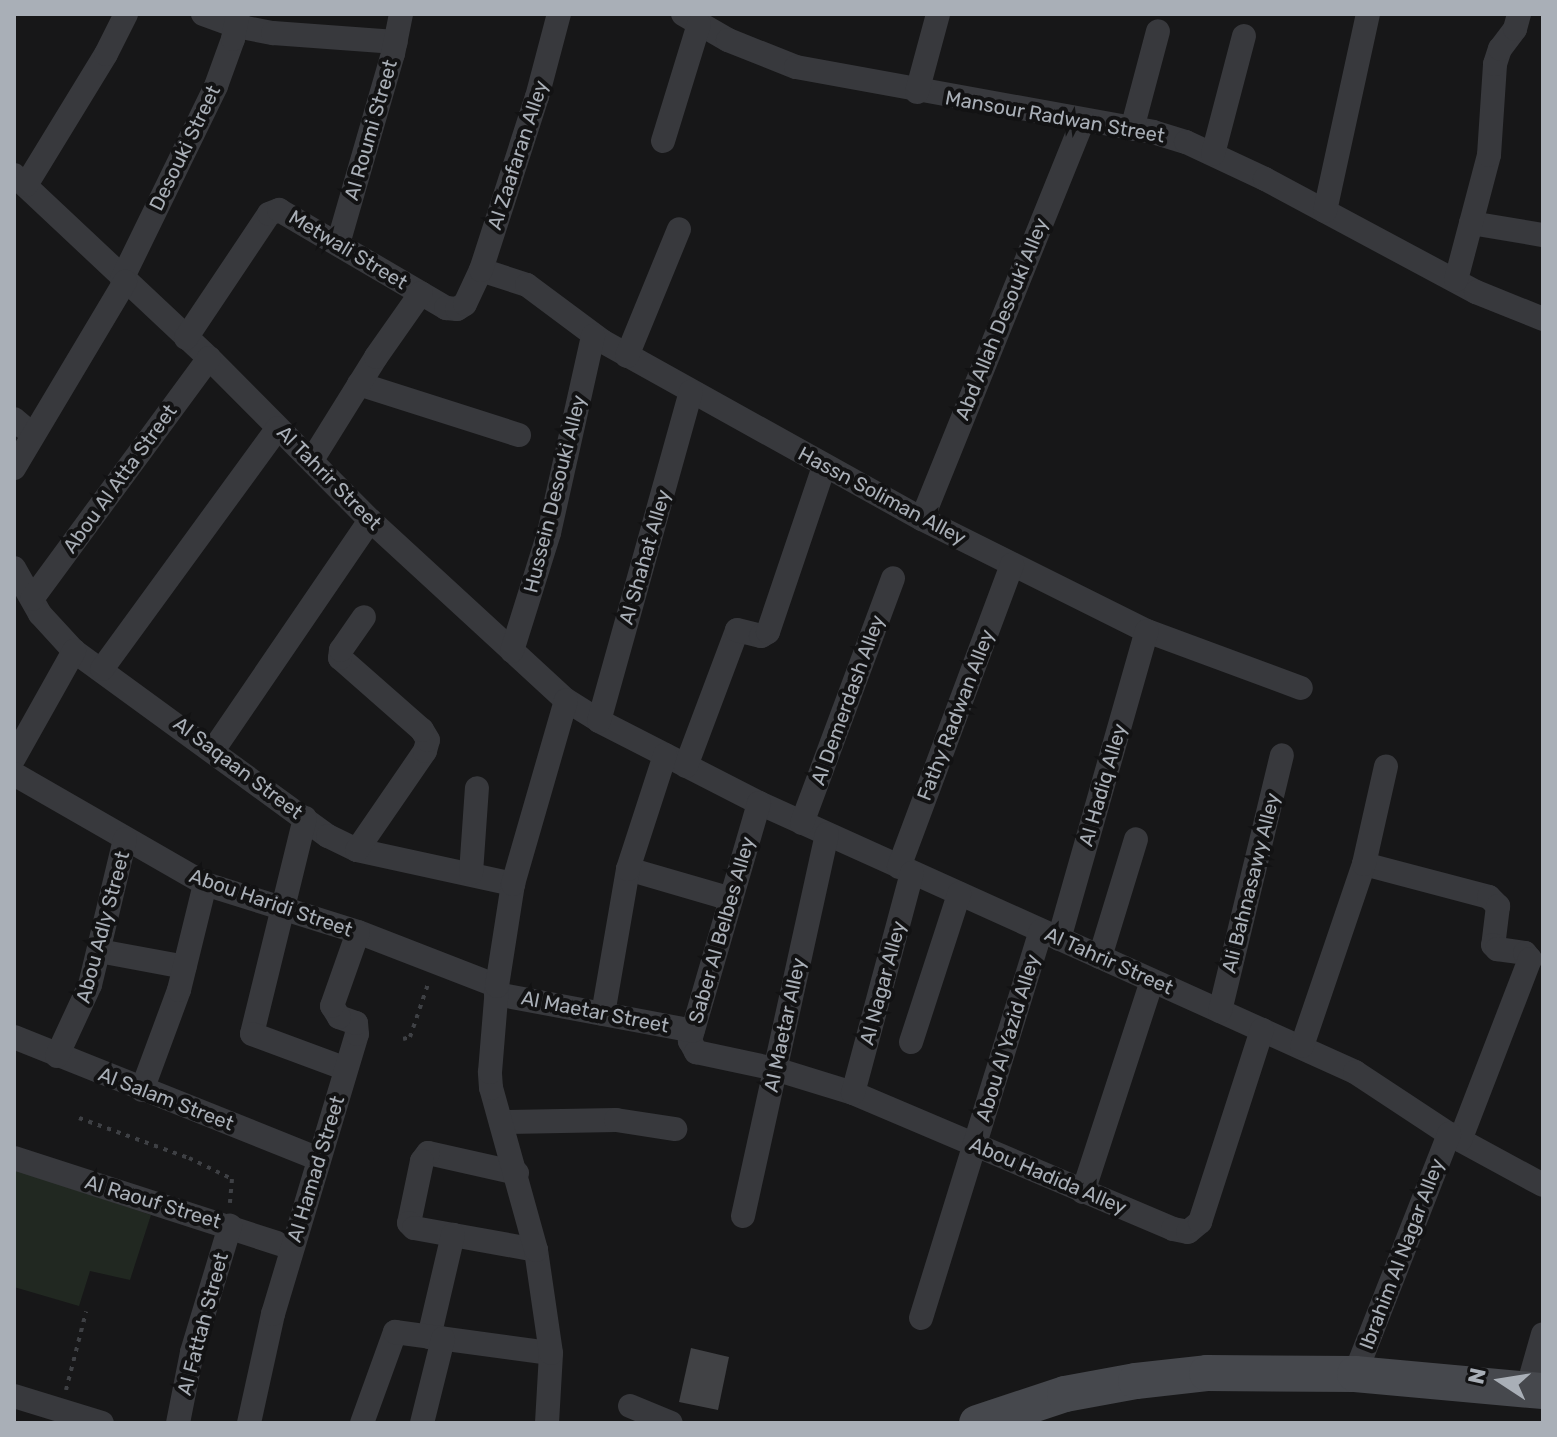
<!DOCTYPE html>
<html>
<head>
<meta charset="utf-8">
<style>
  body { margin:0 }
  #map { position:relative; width:1557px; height:1437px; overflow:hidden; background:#171718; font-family:Rubik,sans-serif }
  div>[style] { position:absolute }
  .green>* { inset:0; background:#212821 }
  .building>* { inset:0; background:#414245 }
  .path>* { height:4px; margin-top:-2px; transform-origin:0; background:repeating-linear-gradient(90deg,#3e4044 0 4px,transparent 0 10px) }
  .street>* { height:24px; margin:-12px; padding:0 12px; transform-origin:12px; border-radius:12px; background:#38393d }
  .secondary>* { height:36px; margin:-18px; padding:0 18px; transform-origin:18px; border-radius:18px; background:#46484d }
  span { translate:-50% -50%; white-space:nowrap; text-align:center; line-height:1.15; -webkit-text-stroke:8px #121213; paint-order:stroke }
  .street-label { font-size:20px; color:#a9afb7 }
  .frame { position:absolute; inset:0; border:16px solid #a9afb7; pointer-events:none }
  .north { position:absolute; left:1461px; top:1341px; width:80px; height:80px; -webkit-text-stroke:6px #121213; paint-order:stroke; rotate:282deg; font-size:22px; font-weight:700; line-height:32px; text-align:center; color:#a9afb7 }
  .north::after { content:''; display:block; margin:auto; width:28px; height:36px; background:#a9afb7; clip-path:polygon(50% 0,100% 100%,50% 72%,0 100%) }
</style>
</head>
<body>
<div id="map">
  <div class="green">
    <i style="clip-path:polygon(14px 1169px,151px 1215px,130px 1280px,90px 1271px,79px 1306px,14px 1287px)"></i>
  </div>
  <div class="building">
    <i style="clip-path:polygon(691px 1348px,729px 1357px,718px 1410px,679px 1402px)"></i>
  </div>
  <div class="path">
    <i style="left:403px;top:1039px;width:7px;rotate:-16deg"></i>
    <i style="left:410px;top:1037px;width:56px;rotate:-71.2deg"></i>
    <i style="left:79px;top:1118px;width:117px;rotate:20deg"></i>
    <i style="left:189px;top:1158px;width:48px;rotate:26deg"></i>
    <i style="left:232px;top:1179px;width:24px;rotate:95deg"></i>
    <i style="left:66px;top:1390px;width:81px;rotate:-75.6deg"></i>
  </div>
  <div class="street">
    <i style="left:203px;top:14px;width:35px;rotate:20deg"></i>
    <i style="left:236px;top:26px;width:38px;rotate:11deg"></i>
    <i style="left:273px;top:33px;width:123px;rotate:4.2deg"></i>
    <i style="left:683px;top:14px;width:52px;rotate:30deg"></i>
    <i style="left:728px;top:40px;width:73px;rotate:21.7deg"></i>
    <i style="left:796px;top:67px;width:363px;rotate:10.3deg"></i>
    <i style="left:1153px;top:132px;width:34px;rotate:17deg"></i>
    <i style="left:1186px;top:142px;width:87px;rotate:25.1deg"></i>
    <i style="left:1265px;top:179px;width:239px;rotate:28.2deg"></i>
    <i style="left:1476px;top:292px;width:72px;rotate:21.9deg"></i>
    <i style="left:917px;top:92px;width:81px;rotate:-74.9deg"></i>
    <i style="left:1132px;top:129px;width:101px;rotate:-75.1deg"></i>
    <i style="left:663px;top:141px;width:122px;rotate:-72.9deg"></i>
    <i style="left:1213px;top:154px;width:122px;rotate:-75.3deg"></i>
    <i style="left:14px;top:175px;width:267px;rotate:43.2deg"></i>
    <i style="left:209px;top:358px;width:228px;rotate:45.2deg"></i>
    <i style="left:370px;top:520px;width:266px;rotate:42.6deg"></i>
    <i style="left:566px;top:700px;width:39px;rotate:32deg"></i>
    <i style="left:599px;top:721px;width:180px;rotate:27.1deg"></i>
    <i style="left:759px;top:803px;width:654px;rotate:24.29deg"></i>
    <i style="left:1355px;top:1072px;width:113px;rotate:33.4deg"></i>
    <i style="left:1449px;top:1134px;width:107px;rotate:28.5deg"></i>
    <i style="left:26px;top:185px;width:153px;rotate:-58.6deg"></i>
    <i style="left:106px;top:54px;width:45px;rotate:-63.4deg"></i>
    <i style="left:1325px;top:211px;width:202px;rotate:-77.7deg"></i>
    <i style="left:1471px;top:223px;width:73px;rotate:9.5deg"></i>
    <i style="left:338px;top:244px;width:198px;rotate:-73.9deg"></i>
    <i style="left:393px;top:54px;width:41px;rotate:-78.7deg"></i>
    <i style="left:481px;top:270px;width:48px;rotate:18.1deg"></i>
    <i style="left:527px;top:285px;width:94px;rotate:36.7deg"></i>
    <i style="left:602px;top:341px;width:366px;rotate:29.1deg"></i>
    <i style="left:922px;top:519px;width:251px;rotate:26.5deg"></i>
    <i style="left:1147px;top:631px;width:164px;rotate:20.3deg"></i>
    <i style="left:122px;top:279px;width:215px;rotate:-64deg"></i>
    <i style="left:216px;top:86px;width:50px;rotate:-70.1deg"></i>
    <i style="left:233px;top:39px;width:25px;rotate:-79deg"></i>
    <i style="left:1456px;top:280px;width:129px;rotate:-75.2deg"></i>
    <i style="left:1489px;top:155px;width:91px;rotate:-86.2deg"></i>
    <i style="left:1495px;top:64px;width:16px;rotate:-72deg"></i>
    <i style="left:1500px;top:49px;width:25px;rotate:-53deg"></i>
    <i style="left:1515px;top:29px;width:16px;rotate:-75deg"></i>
    <i style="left:186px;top:338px;width:149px;rotate:-56.2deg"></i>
    <i style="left:269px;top:214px;width:11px;rotate:-22deg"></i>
    <i style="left:279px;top:210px;width:194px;rotate:30.4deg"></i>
    <i style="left:446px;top:308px;width:11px;rotate:5deg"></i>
    <i style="left:457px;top:309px;width:9px;rotate:-32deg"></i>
    <i style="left:465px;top:304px;width:38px;rotate:-65deg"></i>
    <i style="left:481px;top:270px;width:182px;rotate:-72.1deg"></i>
    <i style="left:537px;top:97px;width:86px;rotate:-75.2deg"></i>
    <i style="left:627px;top:356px;width:137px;rotate:-67.7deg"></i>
    <i style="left:359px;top:384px;width:168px;rotate:17.7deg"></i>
    <i style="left:14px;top:419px;width:25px;rotate:40deg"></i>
    <i style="left:312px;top:460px;width:121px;rotate:-58.1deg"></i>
    <i style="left:376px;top:357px;width:78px;rotate:-54.9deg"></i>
    <i style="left:14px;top:468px;width:217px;rotate:-59.2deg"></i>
    <i style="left:922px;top:519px;width:430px;rotate:-68deg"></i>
    <i style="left:14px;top:568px;width:53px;rotate:60.5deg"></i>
    <i style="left:40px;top:614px;width:50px;rotate:47.4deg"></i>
    <i style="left:74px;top:651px;width:314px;rotate:36.1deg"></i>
    <i style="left:328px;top:836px;width:32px;rotate:26deg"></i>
    <i style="left:357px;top:850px;width:160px;rotate:12.3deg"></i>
    <i style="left:32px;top:599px;width:299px;rotate:-53.7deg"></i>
    <i style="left:512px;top:651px;width:124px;rotate:-72.6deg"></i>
    <i style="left:549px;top:533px;width:202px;rotate:-77.4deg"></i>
    <i style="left:102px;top:669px;width:298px;rotate:-53.9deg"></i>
    <i style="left:599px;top:721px;width:342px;rotate:-74.4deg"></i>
    <i style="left:214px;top:749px;width:277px;rotate:-55.7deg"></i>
    <i style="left:14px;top:758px;width:123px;rotate:-60.7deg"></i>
    <i style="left:686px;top:766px;width:145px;rotate:-69.4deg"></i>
    <i style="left:737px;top:630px;width:25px;rotate:14deg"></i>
    <i style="left:761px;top:636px;width:8px;rotate:-30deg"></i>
    <i style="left:768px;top:632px;width:174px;rotate:-71.3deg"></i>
    <i style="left:14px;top:774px;width:220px;rotate:29.9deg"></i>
    <i style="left:205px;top:884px;width:160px;rotate:17.4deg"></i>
    <i style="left:358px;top:932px;width:149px;rotate:21.2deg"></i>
    <i style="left:759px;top:803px;width:248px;rotate:106.2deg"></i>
    <i style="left:690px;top:1041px;width:13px;rotate:61deg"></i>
    <i style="left:696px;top:1052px;width:81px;rotate:12.1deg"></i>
    <i style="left:775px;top:1069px;width:82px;rotate:17.1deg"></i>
    <i style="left:853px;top:1093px;width:348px;rotate:23deg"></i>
    <i style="left:1173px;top:1229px;width:15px;rotate:11deg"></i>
    <i style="left:1188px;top:1232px;width:16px;rotate:-40deg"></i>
    <i style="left:1200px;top:1222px;width:202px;rotate:-72.1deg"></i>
    <i style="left:305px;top:818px;width:222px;rotate:103.8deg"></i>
    <i style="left:252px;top:1034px;width:100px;rotate:20.4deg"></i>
    <i style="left:802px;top:823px;width:261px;rotate:-69.6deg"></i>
    <i style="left:357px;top:850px;width:120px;rotate:-55.5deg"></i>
    <i style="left:425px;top:751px;width:11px;rotate:-75deg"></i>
    <i style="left:428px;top:740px;width:12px;rotate:-121deg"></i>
    <i style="left:422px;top:730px;width:109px;rotate:-138.7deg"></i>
    <i style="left:340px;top:658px;width:8px;rotate:-83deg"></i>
    <i style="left:341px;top:650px;width:40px;rotate:-55.1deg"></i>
    <i style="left:1364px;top:864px;width:129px;rotate:14.8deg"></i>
    <i style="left:1489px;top:897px;width:13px;rotate:45deg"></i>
    <i style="left:1498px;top:906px;width:39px;rotate:97deg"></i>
    <i style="left:1493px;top:945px;width:6px;rotate:45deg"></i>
    <i style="left:1497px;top:949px;width:28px;rotate:8deg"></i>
    <i style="left:1525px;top:953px;width:8px;rotate:50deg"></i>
    <i style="left:1530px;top:959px;width:194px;rotate:111.1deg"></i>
    <i style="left:899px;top:867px;width:323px;rotate:-69.5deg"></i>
    <i style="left:628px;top:869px;width:107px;rotate:16.2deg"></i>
    <i style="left:471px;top:873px;width:85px;rotate:-86deg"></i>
    <i style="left:1059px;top:939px;width:320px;rotate:-74.1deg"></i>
    <i style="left:99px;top:951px;width:87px;rotate:10.5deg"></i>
    <i style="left:1100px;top:957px;width:123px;rotate:-73deg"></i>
    <i style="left:496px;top:994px;width:200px;rotate:10.6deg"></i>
    <i style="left:1220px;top:1011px;width:263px;rotate:-76.4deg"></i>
    <i style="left:603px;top:1014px;width:147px;rotate:-80.2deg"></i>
    <i style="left:628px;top:869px;width:120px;rotate:-72deg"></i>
    <i style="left:14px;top:1037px;width:328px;rotate:21.8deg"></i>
    <i style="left:911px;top:1042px;width:156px;rotate:-72deg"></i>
    <i style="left:1302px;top:1046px;width:192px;rotate:-71.2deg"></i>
    <i style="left:1364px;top:864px;width:100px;rotate:-77.3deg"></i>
    <i style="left:57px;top:1056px;width:78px;rotate:-65.1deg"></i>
    <i style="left:90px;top:985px;width:150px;rotate:-76.5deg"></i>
    <i style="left:142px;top:1090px;width:107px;rotate:-69.7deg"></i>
    <i style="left:179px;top:990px;width:109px;rotate:-76.2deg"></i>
    <i style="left:853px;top:1093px;width:228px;rotate:-75deg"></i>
    <i style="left:501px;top:1122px;width:115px;rotate:-1deg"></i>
    <i style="left:616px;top:1120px;width:60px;rotate:8.7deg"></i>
    <i style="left:14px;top:1158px;width:292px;rotate:17.9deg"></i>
    <i style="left:517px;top:1173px;width:91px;rotate:-167.3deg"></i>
    <i style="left:428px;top:1153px;width:10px;rotate:127deg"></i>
    <i style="left:422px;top:1161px;width:63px;rotate:101.8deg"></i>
    <i style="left:409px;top:1223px;width:7px;rotate:45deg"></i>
    <i style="left:414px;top:1228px;width:124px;rotate:10.2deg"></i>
    <i style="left:1083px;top:1192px;width:222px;rotate:-71.9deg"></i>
    <i style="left:743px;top:1216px;width:391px;rotate:-77.6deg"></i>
    <i style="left:921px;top:1318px;width:405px;rotate:-72.8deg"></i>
    <i style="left:429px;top:1337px;width:105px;rotate:-76.8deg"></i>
    <i style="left:1355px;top:1374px;width:258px;rotate:-68.6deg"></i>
    <i style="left:1527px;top:1390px;width:58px;rotate:-74.1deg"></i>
    <i style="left:14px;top:1396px;width:92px;rotate:17.1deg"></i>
    <i style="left:630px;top:1406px;width:44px;rotate:22.5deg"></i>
    <i style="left:178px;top:1423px;width:72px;rotate:-78.8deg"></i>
    <i style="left:192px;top:1352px;width:132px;rotate:-73.2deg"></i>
    <i style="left:249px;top:1423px;width:112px;rotate:-77.6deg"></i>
    <i style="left:273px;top:1314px;width:292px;rotate:-73.3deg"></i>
    <i style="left:357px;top:1034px;width:11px;rotate:-95deg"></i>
    <i style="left:356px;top:1023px;width:18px;rotate:-161deg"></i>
    <i style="left:339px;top:1017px;width:13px;rotate:-122deg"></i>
    <i style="left:332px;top:1006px;width:78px;rotate:-70.6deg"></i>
    <i style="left:362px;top:1423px;width:97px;rotate:-70.1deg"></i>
    <i style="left:395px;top:1332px;width:157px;rotate:7.7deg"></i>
    <i style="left:422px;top:1423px;width:87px;rotate:-76deg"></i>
    <i style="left:547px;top:1423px;width:70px;rotate:-86.7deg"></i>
    <i style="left:551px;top:1353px;width:104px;rotate:-98.3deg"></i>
    <i style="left:536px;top:1250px;width:168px;rotate:-105.5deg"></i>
    <i style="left:491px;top:1088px;width:16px;rotate:-94deg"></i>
    <i style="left:490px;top:1072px;width:86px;rotate:-85.3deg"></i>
    <i style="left:497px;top:986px;width:103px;rotate:-81.1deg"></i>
    <i style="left:513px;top:884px;width:191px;rotate:-73.9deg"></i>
  </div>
  <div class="secondary">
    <i style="left:977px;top:1423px;width:93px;rotate:-18.2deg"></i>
    <i style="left:1065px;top:1394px;width:72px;rotate:-10.4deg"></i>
    <i style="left:1136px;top:1381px;width:71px;rotate:-6.4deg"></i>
    <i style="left:1207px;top:1373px;width:148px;rotate:0.4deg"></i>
    <i style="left:1355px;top:1374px;width:189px;rotate:5.2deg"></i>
  </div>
  <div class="street-label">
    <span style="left:1055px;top:117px;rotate:10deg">Mansour Radwan Street</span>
    <span style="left:371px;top:130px;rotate:-74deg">Al Roumi Street</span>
    <span style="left:185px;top:148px;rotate:-64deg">Desouki Street</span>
    <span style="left:518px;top:155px;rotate:-72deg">Al Zaafaran Alley</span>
    <span style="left:348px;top:250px;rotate:31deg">Metwali Street</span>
    <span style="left:1002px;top:319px;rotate:-68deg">Abd Allah Desouki Alley</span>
    <span style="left:329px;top:478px;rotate:45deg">Al Tahrir Street</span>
    <span style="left:120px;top:479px;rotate:-54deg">Abou Al Atta Street</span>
    <span style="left:555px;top:494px;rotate:-76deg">Hussein Desouki Alley</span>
    <span style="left:882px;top:496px;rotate:28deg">Hassn Soliman Alley</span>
    <span style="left:645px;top:557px;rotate:-74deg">Al Shahat Alley</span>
    <span style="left:848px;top:700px;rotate:-70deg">Al Demerdash Alley</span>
    <span style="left:956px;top:715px;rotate:-69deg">Fathy Radwan Alley</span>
    <span style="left:238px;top:768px;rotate:37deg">Al Saqaan Street</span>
    <span style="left:1103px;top:785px;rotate:-74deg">Al Hadiq Alley</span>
    <span style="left:1251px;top:883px;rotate:-76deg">Ali Bahnasawy Alley</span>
    <span style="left:271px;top:903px;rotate:19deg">Abou Haridi Street</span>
    <span style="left:103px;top:927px;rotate:-75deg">Abou Adly Street</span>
    <span style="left:722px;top:930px;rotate:-74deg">Saber Al Belbes Alley</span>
    <span style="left:1109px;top:961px;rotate:24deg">Al Tahrir Street</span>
    <span style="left:883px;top:983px;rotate:-75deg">Al Nagar Alley</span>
    <span style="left:595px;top:1012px;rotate:11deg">Al Maetar Street</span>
    <span style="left:785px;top:1025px;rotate:-78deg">Al Maetar Alley</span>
    <span style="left:1008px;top:1038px;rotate:-73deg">Abou Al Yazid Alley</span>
    <span style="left:166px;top:1099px;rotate:21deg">Al Salam Street</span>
    <span style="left:316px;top:1169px;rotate:-73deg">Al Hamad Street</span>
    <span style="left:1048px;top:1176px;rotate:23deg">Abou Hadida Alley</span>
    <span style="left:153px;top:1202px;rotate:17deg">Al Raouf Street</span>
    <span style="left:1402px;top:1254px;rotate:-69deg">Ibrahim Al Nagar Alley</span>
    <span style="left:203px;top:1324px;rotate:-75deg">Al Fattah Street</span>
  </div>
  <div class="frame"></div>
  <div class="north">N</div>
</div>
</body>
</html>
